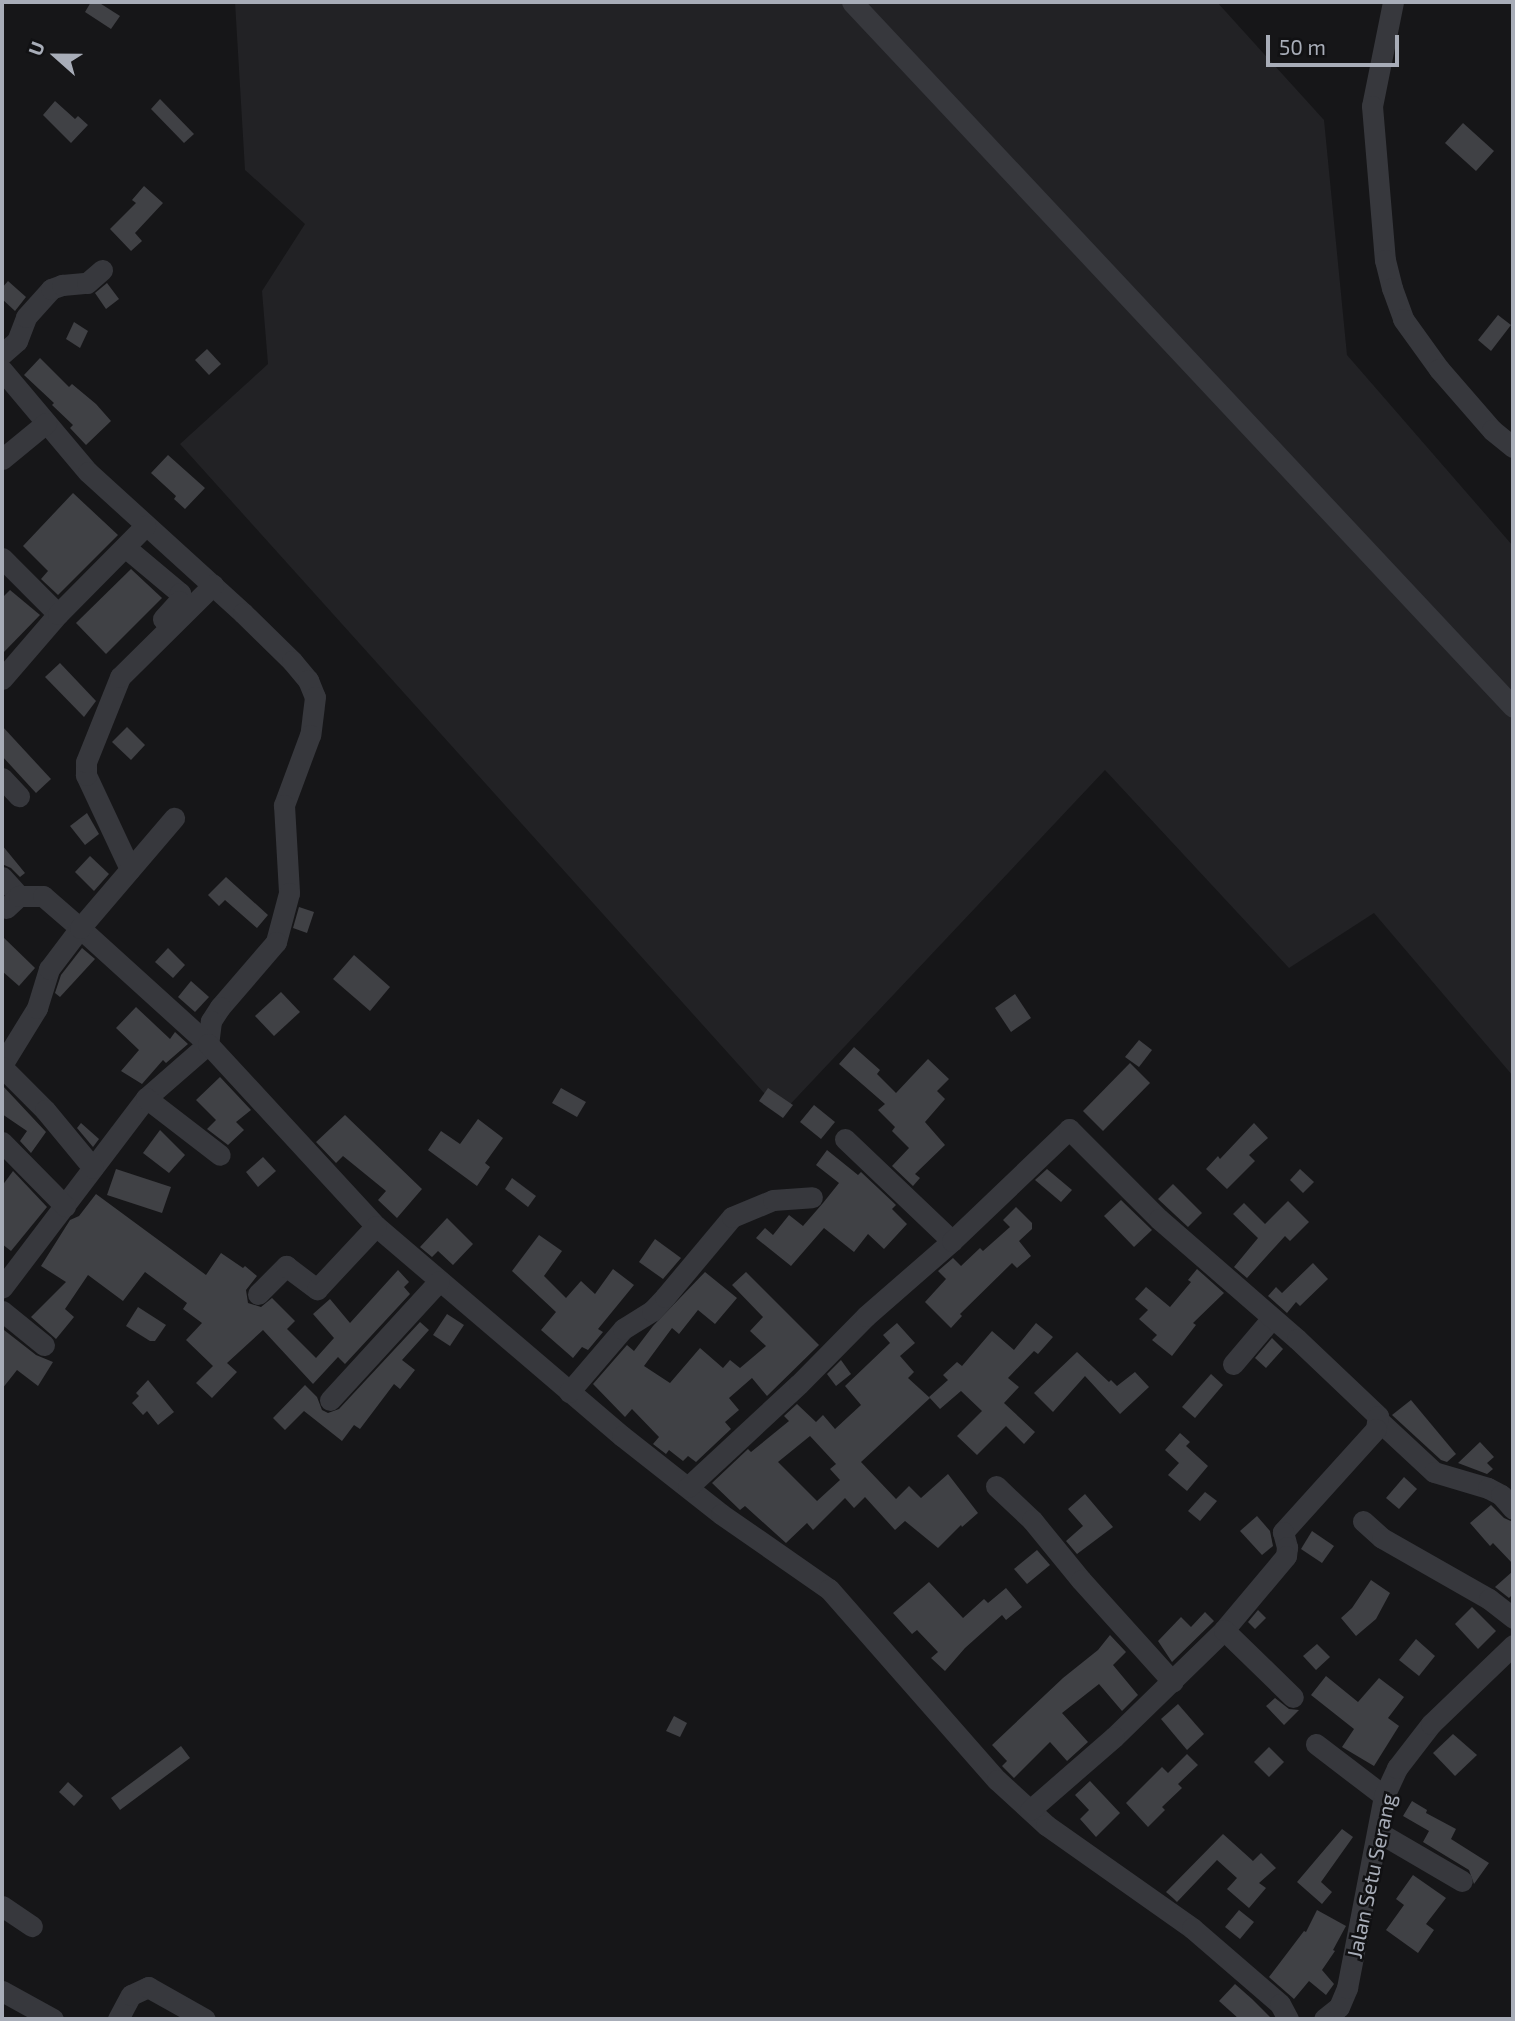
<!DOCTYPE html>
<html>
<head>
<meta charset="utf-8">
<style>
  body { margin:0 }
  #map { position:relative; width:1515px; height:2021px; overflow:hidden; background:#161618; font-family:"Exo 2",sans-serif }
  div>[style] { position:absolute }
  .built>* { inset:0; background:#222225 }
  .building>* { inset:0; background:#404145 }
  .minor>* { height:21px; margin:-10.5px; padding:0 10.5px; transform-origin:10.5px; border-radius:10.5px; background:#37383d }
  span { translate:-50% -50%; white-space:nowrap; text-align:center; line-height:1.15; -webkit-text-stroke:5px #111113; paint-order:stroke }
  .street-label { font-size:21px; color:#a8adb8 }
  .frame { position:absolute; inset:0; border:4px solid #a8adb8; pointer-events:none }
  .north { position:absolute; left:21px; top:21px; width:70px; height:70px; -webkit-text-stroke:5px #111113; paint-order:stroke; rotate:291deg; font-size:19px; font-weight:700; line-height:28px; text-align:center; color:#a8adb8 }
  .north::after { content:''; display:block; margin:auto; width:24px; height:32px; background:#a8adb8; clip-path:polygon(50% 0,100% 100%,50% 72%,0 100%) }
  .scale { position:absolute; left:1266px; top:35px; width:133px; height:32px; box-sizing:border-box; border:4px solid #a8adb8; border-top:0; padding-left:9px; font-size:21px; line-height:24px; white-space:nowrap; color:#a8adb8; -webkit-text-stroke:5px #111113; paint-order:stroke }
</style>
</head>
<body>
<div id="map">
  <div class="built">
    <i style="clip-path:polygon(235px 2px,1217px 2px,1324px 120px,1347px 355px,1513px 546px,1513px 1076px,1374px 913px,1289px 968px,1105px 770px,782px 1113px,180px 444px,268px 364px,262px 291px,305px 224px,245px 170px)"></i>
  </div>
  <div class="building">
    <i style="clip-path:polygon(91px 2px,98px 2px,120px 16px,111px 29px,85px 12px)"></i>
    <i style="clip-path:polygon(160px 99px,194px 134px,184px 143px,151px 109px)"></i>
    <i style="clip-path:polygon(55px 101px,75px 119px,78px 116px,88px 125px,71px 143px,43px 115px)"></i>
    <i style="clip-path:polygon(1463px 123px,1494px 151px,1476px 171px,1445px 143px)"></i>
    <i style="clip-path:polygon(144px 186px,163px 203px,135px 233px,142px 241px,131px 251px,110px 229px,136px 203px,132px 200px)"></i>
    <i style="clip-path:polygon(8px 281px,26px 297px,15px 311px,2px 299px,2px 288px)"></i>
    <i style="clip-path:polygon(107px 283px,119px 299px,106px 309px,95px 293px)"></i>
    <i style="clip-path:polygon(1498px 315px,1511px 325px,1491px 351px,1478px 340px)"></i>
    <i style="clip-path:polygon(74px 322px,88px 331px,80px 348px,66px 339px)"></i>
    <i style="clip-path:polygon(207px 349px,221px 364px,209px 375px,195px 360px)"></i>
    <i style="clip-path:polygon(40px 358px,69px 387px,72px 384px,96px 404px,111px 421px,86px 445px,70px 428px,73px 425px,52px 405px,54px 403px,24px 375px)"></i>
    <i style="clip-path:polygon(168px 455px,205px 488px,185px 509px,174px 499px,176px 496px,151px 473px)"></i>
    <i style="clip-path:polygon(73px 493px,118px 535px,58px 595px,41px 579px,48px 571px,23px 546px)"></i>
    <i style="clip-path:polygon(131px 569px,162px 598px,106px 654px,76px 623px)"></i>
    <i style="clip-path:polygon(10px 590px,40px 615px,2px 654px,2px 598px)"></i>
    <i style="clip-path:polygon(60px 663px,96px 701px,84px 717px,45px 677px)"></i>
    <i style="clip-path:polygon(2px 726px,51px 779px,36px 793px,2px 756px)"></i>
    <i style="clip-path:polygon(127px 727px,145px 745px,131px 760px,112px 742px)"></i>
    <i style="clip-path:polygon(87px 813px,99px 834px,85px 845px,70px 826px)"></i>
    <i style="clip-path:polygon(2px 845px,25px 873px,20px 877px,11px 868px,2px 864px)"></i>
    <i style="clip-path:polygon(90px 856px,109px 874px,94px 891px,75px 872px)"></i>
    <i style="clip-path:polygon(226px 877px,268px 915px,257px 928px,225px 900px,219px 906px,208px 895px)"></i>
    <i style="clip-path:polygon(299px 907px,314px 912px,307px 933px,293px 928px)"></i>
    <i style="clip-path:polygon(2px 936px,35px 968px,19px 986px,2px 971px)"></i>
    <i style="clip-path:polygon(82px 948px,95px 959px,60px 997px,55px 993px,61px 975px)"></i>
    <i style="clip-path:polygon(168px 948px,185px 965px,173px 978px,155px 962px)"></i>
    <i style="clip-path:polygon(354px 955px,390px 987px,370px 1011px,333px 979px)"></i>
    <i style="clip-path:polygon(191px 981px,209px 997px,195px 1012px,178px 997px)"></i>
    <i style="clip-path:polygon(281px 992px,300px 1012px,274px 1036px,255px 1016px)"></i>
    <i style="clip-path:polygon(1015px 994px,1031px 1018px,1011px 1032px,995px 1008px)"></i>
    <i style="clip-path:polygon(136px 1007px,170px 1039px,175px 1032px,188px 1044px,166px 1063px,163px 1060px,142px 1084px,121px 1071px,139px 1050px,116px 1028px)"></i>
    <i style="clip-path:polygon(1139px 1040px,1152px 1050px,1139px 1067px,1125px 1057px)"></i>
    <i style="clip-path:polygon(854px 1047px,880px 1070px,877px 1074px,896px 1093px,928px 1059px,949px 1079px,937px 1091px,945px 1099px,925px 1122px,945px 1145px,915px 1174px,920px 1178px,913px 1186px,892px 1166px,909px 1148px,892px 1131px,895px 1127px,878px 1110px,885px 1104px,839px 1064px)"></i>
    <i style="clip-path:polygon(1130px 1063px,1150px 1083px,1103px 1131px,1083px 1111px)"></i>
    <i style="clip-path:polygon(220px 1077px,251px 1110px,236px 1122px,244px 1130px,228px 1145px,207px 1129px,216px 1120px,196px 1100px)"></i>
    <i style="clip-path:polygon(2px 1085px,46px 1132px,31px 1153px,20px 1141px,27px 1131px,2px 1114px)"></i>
    <i style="clip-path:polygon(561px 1088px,586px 1102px,577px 1117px,552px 1103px)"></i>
    <i style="clip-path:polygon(768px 1088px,793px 1105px,783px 1118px,759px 1101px)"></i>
    <i style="clip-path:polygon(814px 1105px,835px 1122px,821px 1139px,800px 1122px)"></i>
    <i style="clip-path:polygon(345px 1115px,422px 1189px,397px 1218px,378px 1200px,386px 1191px,343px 1156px,336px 1163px,316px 1142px)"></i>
    <i style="clip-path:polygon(478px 1119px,503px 1138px,485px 1163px,490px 1167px,477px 1186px,428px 1150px,441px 1131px,460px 1144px)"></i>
    <i style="clip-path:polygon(81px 1123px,99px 1139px,93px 1147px,77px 1128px)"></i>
    <i style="clip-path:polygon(1254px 1123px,1268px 1138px,1249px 1155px,1255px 1161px,1227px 1189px,1206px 1169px,1218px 1156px,1220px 1159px)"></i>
    <i style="clip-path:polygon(160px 1130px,185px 1155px,169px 1173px,143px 1153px)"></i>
    <i style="clip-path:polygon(827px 1150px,858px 1175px,861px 1172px,896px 1205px,892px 1209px,907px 1224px,884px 1249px,868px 1234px,854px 1252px,824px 1228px,791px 1266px,756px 1238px,765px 1228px,773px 1235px,789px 1215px,803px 1226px,823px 1203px,839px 1183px,816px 1165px)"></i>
    <i style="clip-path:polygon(263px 1157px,276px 1171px,258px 1187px,246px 1172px)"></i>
    <i style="clip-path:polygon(116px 1169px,171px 1187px,162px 1213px,107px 1195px)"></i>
    <i style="clip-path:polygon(1047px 1169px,1072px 1190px,1061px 1202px,1035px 1180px)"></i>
    <i style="clip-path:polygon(1300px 1169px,1314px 1182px,1303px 1193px,1290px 1180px)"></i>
    <i style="clip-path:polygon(13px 1171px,47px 1207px,11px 1251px,2px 1244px,2px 1186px)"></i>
    <i style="clip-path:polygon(512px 1178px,536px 1196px,528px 1207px,505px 1189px)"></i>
    <i style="clip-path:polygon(1173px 1184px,1202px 1213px,1188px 1227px,1158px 1199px)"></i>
    <i style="clip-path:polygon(96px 1194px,206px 1275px,221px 1253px,243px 1268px,245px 1266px,257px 1276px,246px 1290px,248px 1303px,261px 1307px,272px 1298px,295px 1321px,287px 1329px,316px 1358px,334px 1338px,313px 1314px,330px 1299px,350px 1323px,398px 1270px,409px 1282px,404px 1287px,410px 1294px,345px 1364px,338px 1357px,313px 1384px,263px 1330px,227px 1363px,237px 1372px,212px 1398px,196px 1383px,213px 1366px,186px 1340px,202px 1323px,183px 1309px,187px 1303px,145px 1272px,123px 1301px,88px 1275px,65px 1309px,74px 1317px,56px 1339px,31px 1317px,66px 1282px,41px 1266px,70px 1220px,79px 1216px)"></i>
    <i style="clip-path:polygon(1121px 1200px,1152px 1230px,1134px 1247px,1104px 1216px)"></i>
    <i style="clip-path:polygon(1288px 1201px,1309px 1222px,1290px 1241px,1285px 1236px,1247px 1278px,1234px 1267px,1258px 1238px,1233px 1214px,1244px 1203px,1265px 1224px)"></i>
    <i style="clip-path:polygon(1016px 1207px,1032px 1223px,1032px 1229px,1019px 1241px,1031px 1256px,1017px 1268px,1012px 1263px,960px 1314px,962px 1316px,951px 1328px,925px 1302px,946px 1279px,938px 1271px,953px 1258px,961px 1266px,980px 1248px,983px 1251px,1010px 1227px,1003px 1220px)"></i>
    <i style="clip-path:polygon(447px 1218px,473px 1244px,453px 1265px,438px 1251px,432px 1257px,420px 1247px)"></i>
    <i style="clip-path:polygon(539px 1235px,562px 1251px,544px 1276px,566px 1298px,581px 1281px,595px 1294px,613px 1269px,634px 1285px,598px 1329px,603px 1332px,588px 1350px,582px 1347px,573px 1358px,541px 1330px,556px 1312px,512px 1271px)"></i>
    <i style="clip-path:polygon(655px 1239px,681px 1258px,663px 1279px,639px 1262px)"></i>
    <i style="clip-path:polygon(1313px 1263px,1328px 1279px,1300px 1306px,1296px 1302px,1287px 1313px,1268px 1296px,1276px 1287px,1282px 1293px)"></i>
    <i style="clip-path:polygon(1197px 1269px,1224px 1293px,1193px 1323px,1196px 1325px,1172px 1356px,1152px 1340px,1157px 1335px,1139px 1319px,1148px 1310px,1135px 1299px,1146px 1287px,1170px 1307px,1191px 1282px,1188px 1280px)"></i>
    <i style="clip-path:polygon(705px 1272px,737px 1298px,715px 1324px,698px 1310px,679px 1334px,672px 1328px,644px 1366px,670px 1383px,700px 1348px,723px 1368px,730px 1360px,740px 1368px,766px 1346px,750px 1331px,763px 1317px,732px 1285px,746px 1272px,819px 1345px,767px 1396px,752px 1378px,729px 1398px,739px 1410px,725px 1422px,731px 1429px,696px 1462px,688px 1456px,683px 1461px,669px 1450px,666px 1454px,653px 1444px,659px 1437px,632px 1409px,625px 1417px,593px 1384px,627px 1345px,634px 1351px,653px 1326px)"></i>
    <i style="clip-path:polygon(138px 1307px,166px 1325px,155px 1341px,150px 1341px,126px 1326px)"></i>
    <i style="clip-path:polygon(447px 1314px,464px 1325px,450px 1346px,433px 1335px)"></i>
    <i style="clip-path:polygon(420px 1322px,429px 1330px,402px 1360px,415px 1370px,400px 1389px,394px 1384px,360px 1429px,354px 1425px,342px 1441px,304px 1411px,285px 1430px,273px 1418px,305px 1385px,317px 1397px,322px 1410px,328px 1413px,339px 1409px)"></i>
    <i style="clip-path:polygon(evenodd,897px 1323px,915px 1343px,900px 1356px,914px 1372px,908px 1378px,930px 1398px,861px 1462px,896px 1499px,909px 1486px,921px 1498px,948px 1474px,978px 1513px,962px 1527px,961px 1525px,938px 1548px,905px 1521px,895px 1530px,865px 1497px,854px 1508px,845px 1498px,813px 1530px,807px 1523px,786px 1543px,745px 1506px,740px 1510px,712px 1483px,748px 1449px,751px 1452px,789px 1421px,784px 1416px,797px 1404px,816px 1422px,823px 1415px,835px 1429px,861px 1405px,845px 1386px,890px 1343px,883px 1335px,897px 1323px,810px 1436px,836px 1464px,830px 1469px,840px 1480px,817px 1501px,778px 1462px,810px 1436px)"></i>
    <i style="clip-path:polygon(1036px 1323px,1053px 1337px,1038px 1354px,1034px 1351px,1008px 1378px,1019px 1387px,1004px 1403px,1035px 1432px,1024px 1444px,1006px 1426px,977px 1455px,957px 1436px,982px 1411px,961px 1391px,940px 1409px,929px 1397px,948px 1380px,943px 1375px,957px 1362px,962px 1366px,992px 1331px,1014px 1350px)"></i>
    <i style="clip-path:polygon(4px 1330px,36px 1355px,53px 1362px,38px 1386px,17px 1370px,2px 1389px)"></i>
    <i style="clip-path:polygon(1272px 1338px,1283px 1349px,1266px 1368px,1255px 1358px)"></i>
    <i style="clip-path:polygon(1077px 1352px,1109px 1382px,1111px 1380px,1117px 1386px,1135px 1372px,1149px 1387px,1120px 1414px,1085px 1376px,1053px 1412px,1034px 1393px)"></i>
    <i style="clip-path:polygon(841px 1360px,851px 1374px,836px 1386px,827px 1374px)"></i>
    <i style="clip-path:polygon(1211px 1374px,1223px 1385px,1195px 1418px,1182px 1407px)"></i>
    <i style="clip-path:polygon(148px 1380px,174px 1412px,158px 1425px,147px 1411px,143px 1415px,132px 1403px,139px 1396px,136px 1393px)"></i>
    <i style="clip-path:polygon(1411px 1400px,1456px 1454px,1447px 1462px,1441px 1460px,1392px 1415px)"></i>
    <i style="clip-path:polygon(1180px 1433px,1190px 1442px,1186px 1446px,1208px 1466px,1187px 1491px,1168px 1475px,1179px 1463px,1165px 1450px)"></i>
    <i style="clip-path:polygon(1480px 1442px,1494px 1457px,1487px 1463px,1493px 1469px,1487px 1474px,1458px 1463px)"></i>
    <i style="clip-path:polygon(1404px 1477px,1417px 1489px,1399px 1509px,1386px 1498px)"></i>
    <i style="clip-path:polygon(1205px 1492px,1217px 1501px,1200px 1521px,1188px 1511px)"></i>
    <i style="clip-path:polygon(1085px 1494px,1113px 1527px,1077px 1554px,1066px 1541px,1083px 1526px,1068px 1509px)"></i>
    <i style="clip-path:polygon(1491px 1505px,1504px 1518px,1513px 1522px,1513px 1564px,1493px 1543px,1490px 1546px,1470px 1523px)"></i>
    <i style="clip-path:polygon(1257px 1516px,1270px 1531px,1273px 1546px,1262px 1555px,1240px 1531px)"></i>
    <i style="clip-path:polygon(1312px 1531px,1334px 1546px,1322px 1563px,1301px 1549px)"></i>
    <i style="clip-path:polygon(1037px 1550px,1050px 1565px,1027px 1584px,1014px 1569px)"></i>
    <i style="clip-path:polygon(1513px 1571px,1513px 1594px,1509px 1598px,1495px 1587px)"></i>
    <i style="clip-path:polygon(1371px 1580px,1390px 1593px,1376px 1619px,1356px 1636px,1341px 1618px,1352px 1608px)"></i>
    <i style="clip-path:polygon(929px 1582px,963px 1618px,984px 1599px,988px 1603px,1006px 1588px,1022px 1607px,1006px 1620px,1002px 1615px,965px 1648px,945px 1671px,931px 1658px,938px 1652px,917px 1630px,912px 1634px,893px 1613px)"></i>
    <i style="clip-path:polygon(1472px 1607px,1496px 1631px,1478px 1649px,1455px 1624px)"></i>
    <i style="clip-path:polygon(1258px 1610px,1266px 1618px,1255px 1629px,1248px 1622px)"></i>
    <i style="clip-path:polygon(1205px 1612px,1214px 1621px,1172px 1662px,1158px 1641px,1181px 1617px,1191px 1627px)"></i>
    <i style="clip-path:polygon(1110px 1635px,1126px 1652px,1113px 1665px,1138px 1695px,1122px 1711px,1099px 1684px,1062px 1713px,1088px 1742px,1067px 1761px,1050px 1742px,1014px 1778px,1002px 1766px,1007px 1761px,992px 1745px,1063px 1678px,1098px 1650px)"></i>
    <i style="clip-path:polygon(1416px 1639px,1435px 1656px,1419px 1676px,1399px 1660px)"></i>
    <i style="clip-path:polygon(1317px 1644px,1330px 1657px,1316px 1670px,1303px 1656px)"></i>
    <i style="clip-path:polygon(1326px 1676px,1358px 1702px,1379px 1678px,1404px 1697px,1388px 1718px,1399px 1726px,1374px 1766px,1342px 1747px,1354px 1729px,1311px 1695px)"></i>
    <i style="clip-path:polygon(1275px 1698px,1289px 1709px,1299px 1710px,1284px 1725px,1266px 1706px)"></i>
    <i style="clip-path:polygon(1178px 1704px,1204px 1734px,1187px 1750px,1161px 1719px)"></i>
    <i style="clip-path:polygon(674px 1716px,687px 1723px,680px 1737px,666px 1731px)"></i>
    <i style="clip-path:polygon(1453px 1734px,1477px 1755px,1455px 1776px,1433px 1753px)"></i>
    <i style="clip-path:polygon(181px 1746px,190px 1758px,120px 1810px,111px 1798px)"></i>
    <i style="clip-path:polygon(1269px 1747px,1284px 1762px,1269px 1777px,1254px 1762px)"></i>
    <i style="clip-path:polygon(1187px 1754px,1198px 1765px,1178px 1784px,1182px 1788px,1162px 1807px,1165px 1810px,1148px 1827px,1126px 1803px,1162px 1767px,1168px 1773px)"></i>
    <i style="clip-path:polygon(1090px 1781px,1120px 1813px,1096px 1837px,1080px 1819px,1089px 1810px,1075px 1795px)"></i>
    <i style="clip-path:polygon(68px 1782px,83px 1796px,74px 1806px,59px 1792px)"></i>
    <i style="clip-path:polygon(1412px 1801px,1427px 1810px,1426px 1813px,1456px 1829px,1451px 1839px,1489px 1863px,1474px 1884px,1469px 1870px,1423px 1842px,1429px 1831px,1403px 1816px)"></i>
    <i style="clip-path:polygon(1342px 1829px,1353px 1837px,1321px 1882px,1332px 1892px,1322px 1904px,1297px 1882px)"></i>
    <i style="clip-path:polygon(1223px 1834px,1253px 1861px,1261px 1853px,1276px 1868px,1259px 1883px,1266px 1888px,1249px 1908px,1227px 1889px,1237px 1878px,1217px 1860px,1177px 1902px,1174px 1899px,1166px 1892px)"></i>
    <i style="clip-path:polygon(1413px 1875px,1446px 1898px,1426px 1924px,1434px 1930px,1418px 1953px,1386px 1930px,1404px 1905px,1396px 1899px)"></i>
    <i style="clip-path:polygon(1239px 1910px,1254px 1922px,1240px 1939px,1225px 1927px)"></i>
    <i style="clip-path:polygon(1317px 1910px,1346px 1926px,1333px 1950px,1335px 1951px,1322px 1970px,1334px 1984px,1326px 1995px,1309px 1981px,1294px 1999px,1269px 1977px,1304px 1931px,1306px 1932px)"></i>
    <i style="clip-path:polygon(1235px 1984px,1252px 1999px,1272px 2019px,1239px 2019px,1219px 2001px)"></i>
  </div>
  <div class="minor">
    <i style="left:852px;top:2px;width:966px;rotate:46.84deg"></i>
    <i style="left:1393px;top:2px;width:106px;rotate:101.4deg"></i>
    <i style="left:1372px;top:106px;width:155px;rotate:85.2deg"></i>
    <i style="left:1385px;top:260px;width:29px;rotate:76deg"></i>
    <i style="left:1392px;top:288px;width:33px;rotate:70deg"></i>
    <i style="left:1403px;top:319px;width:62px;rotate:54.2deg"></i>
    <i style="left:1439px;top:369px;width:81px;rotate:49deg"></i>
    <i style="left:1492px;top:430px;width:27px;rotate:39deg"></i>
    <i style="left:2px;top:354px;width:20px;rotate:-41deg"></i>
    <i style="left:17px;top:341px;width:26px;rotate:-69deg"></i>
    <i style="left:26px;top:317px;width:38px;rotate:-48deg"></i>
    <i style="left:51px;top:289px;width:12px;rotate:-20deg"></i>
    <i style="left:62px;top:285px;width:25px;rotate:-5deg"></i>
    <i style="left:87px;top:283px;width:20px;rotate:-41deg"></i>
    <i style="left:2px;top:370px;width:133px;rotate:49.9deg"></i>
    <i style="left:88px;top:472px;width:210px;rotate:42.3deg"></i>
    <i style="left:243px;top:613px;width:69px;rotate:44.4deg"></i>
    <i style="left:292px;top:661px;width:25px;rotate:50deg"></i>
    <i style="left:308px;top:680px;width:18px;rotate:68deg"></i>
    <i style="left:315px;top:697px;width:38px;rotate:97deg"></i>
    <i style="left:310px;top:735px;width:75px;rotate:110.4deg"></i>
    <i style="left:284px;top:805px;width:88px;rotate:86.7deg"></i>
    <i style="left:289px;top:893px;width:51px;rotate:104.9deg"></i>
    <i style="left:276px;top:942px;width:86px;rotate:130.7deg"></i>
    <i style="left:220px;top:1007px;width:17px;rotate:123deg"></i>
    <i style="left:211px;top:1021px;width:23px;rotate:97deg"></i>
    <i style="left:208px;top:1044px;width:82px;rotate:138.9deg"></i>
    <i style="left:146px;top:1098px;width:238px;rotate:127.2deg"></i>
    <i style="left:2px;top:459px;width:57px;rotate:-39.3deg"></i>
    <i style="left:125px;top:547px;width:72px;rotate:39.9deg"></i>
    <i style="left:180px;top:593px;width:8px;rotate:97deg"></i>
    <i style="left:179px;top:601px;width:24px;rotate:132deg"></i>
    <i style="left:2px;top:558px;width:79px;rotate:45deg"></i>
    <i style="left:2px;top:679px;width:86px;rotate:-49.3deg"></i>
    <i style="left:58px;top:614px;width:124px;rotate:-45.3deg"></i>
    <i style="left:2px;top:778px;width:25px;rotate:47deg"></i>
    <i style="left:130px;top:869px;width:104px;rotate:-115.1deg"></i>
    <i style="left:86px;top:775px;width:13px;rotate:-90deg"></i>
    <i style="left:86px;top:762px;width:92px;rotate:-68.2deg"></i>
    <i style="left:120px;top:677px;width:131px;rotate:-44.7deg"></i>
    <i style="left:2px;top:877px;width:25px;rotate:48deg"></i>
    <i style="left:6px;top:908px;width:18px;rotate:-43deg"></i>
    <i style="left:19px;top:896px;width:24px"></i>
    <i style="left:43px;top:896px;width:49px;rotate:40.9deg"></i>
    <i style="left:80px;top:928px;width:173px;rotate:42.2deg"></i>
    <i style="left:208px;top:1044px;width:248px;rotate:47.3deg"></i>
    <i style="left:376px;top:1226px;width:323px;rotate:40.5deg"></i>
    <i style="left:622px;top:1436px;width:126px;rotate:38.2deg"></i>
    <i style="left:721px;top:1514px;width:131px;rotate:34.8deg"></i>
    <i style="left:829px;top:1589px;width:254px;rotate:48.7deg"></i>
    <i style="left:997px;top:1780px;width:67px;rotate:42.6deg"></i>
    <i style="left:1046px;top:1825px;width:179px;rotate:35.2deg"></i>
    <i style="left:1192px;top:1928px;width:116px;rotate:40.8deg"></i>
    <i style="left:1280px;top:2004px;width:17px;rotate:62deg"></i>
    <i style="left:2px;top:1065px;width:67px;rotate:-58.4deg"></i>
    <i style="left:37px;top:1008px;width:41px;rotate:-72.9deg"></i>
    <i style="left:49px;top:969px;width:51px;rotate:-52.9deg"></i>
    <i style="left:80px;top:928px;width:145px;rotate:-49.5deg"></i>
    <i style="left:2px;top:1067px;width:61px;rotate:45deg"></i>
    <i style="left:45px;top:1110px;width:75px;rotate:50.4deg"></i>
    <i style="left:146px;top:1098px;width:93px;rotate:37.6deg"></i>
    <i style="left:845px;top:1139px;width:148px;rotate:43.6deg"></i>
    <i style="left:2px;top:1142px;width:90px;rotate:45.5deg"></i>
    <i style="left:258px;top:1294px;width:40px;rotate:-45deg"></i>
    <i style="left:286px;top:1266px;width:39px;rotate:37deg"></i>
    <i style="left:317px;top:1289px;width:86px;rotate:-46.9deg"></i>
    <i style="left:2px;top:1311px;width:54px;rotate:39deg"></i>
    <i style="left:1233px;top:1364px;width:60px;rotate:-49.7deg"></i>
    <i style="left:569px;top:1392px;width:83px;rotate:-49.4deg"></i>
    <i style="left:623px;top:1329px;width:34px;rotate:-32deg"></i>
    <i style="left:652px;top:1311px;width:19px;rotate:-47deg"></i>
    <i style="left:665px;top:1297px;width:104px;rotate:-50.1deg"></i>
    <i style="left:732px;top:1217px;width:44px;rotate:-22.5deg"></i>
    <i style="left:773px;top:1200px;width:39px;rotate:-4deg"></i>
    <i style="left:330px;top:1400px;width:161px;rotate:-47.5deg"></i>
    <i style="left:1378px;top:1420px;width:76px;rotate:42.9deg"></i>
    <i style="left:1434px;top:1472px;width:56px;rotate:16.5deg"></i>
    <i style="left:1488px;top:1488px;width:15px;rotate:28deg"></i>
    <i style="left:1501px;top:1495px;width:18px;rotate:49deg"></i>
    <i style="left:996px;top:1486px;width:50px;rotate:43.4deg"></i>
    <i style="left:1032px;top:1520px;width:77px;rotate:50.8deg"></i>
    <i style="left:1081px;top:1580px;width:137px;rotate:48deg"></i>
    <i style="left:688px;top:1487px;width:151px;rotate:-42.9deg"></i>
    <i style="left:799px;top:1384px;width:95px;rotate:-45.4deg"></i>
    <i style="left:866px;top:1316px;width:114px;rotate:-41.1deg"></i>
    <i style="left:952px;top:1241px;width:162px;rotate:-43.7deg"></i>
    <i style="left:1069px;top:1129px;width:127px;rotate:45deg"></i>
    <i style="left:1159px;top:1219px;width:183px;rotate:41deg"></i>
    <i style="left:1297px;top:1339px;width:112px;rotate:43.5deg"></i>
    <i style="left:1378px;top:1416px;width:13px;rotate:99deg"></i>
    <i style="left:1376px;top:1429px;width:139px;rotate:132.1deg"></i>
    <i style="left:1283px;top:1532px;width:16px;rotate:75deg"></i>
    <i style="left:1287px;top:1547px;width:9px;rotate:96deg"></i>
    <i style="left:1286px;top:1556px;width:97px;rotate:130deg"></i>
    <i style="left:1224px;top:1630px;width:153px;rotate:135.8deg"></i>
    <i style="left:1114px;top:1737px;width:111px;rotate:139deg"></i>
    <i style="left:1363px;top:1521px;width:25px;rotate:42deg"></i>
    <i style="left:1382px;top:1538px;width:123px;rotate:29.7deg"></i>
    <i style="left:1489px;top:1599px;width:31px;rotate:38deg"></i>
    <i style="left:1224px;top:1630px;width:96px;rotate:44.2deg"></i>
    <i style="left:1316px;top:1744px;width:86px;rotate:37.4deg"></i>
    <i style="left:1378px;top:1832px;width:97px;rotate:30.3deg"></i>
    <i style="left:2px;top:1906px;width:36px;rotate:34deg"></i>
    <i style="left:2px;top:1991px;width:58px;rotate:28.8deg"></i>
    <i style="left:118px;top:2019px;width:27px;rotate:-62deg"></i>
    <i style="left:131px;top:1995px;width:19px;rotate:-25deg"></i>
    <i style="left:148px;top:1987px;width:65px;rotate:29.3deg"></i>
    <i style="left:1324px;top:2019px;width:19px;rotate:-39deg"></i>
    <i style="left:1339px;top:2007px;width:21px;rotate:-67deg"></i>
    <i style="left:1347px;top:1988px;width:196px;rotate:-79.1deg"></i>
    <i style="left:1384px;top:1796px;width:31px;rotate:-65deg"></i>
    <i style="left:1397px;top:1768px;width:56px;rotate:-52.3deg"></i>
    <i style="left:1431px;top:1724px;width:114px;rotate:-43.9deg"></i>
  </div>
  <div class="street-label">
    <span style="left:1371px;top:1876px;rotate:-78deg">Jalan Setu Serang</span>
  </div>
  <div class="frame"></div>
  <div class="north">U</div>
  <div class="scale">50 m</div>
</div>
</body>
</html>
